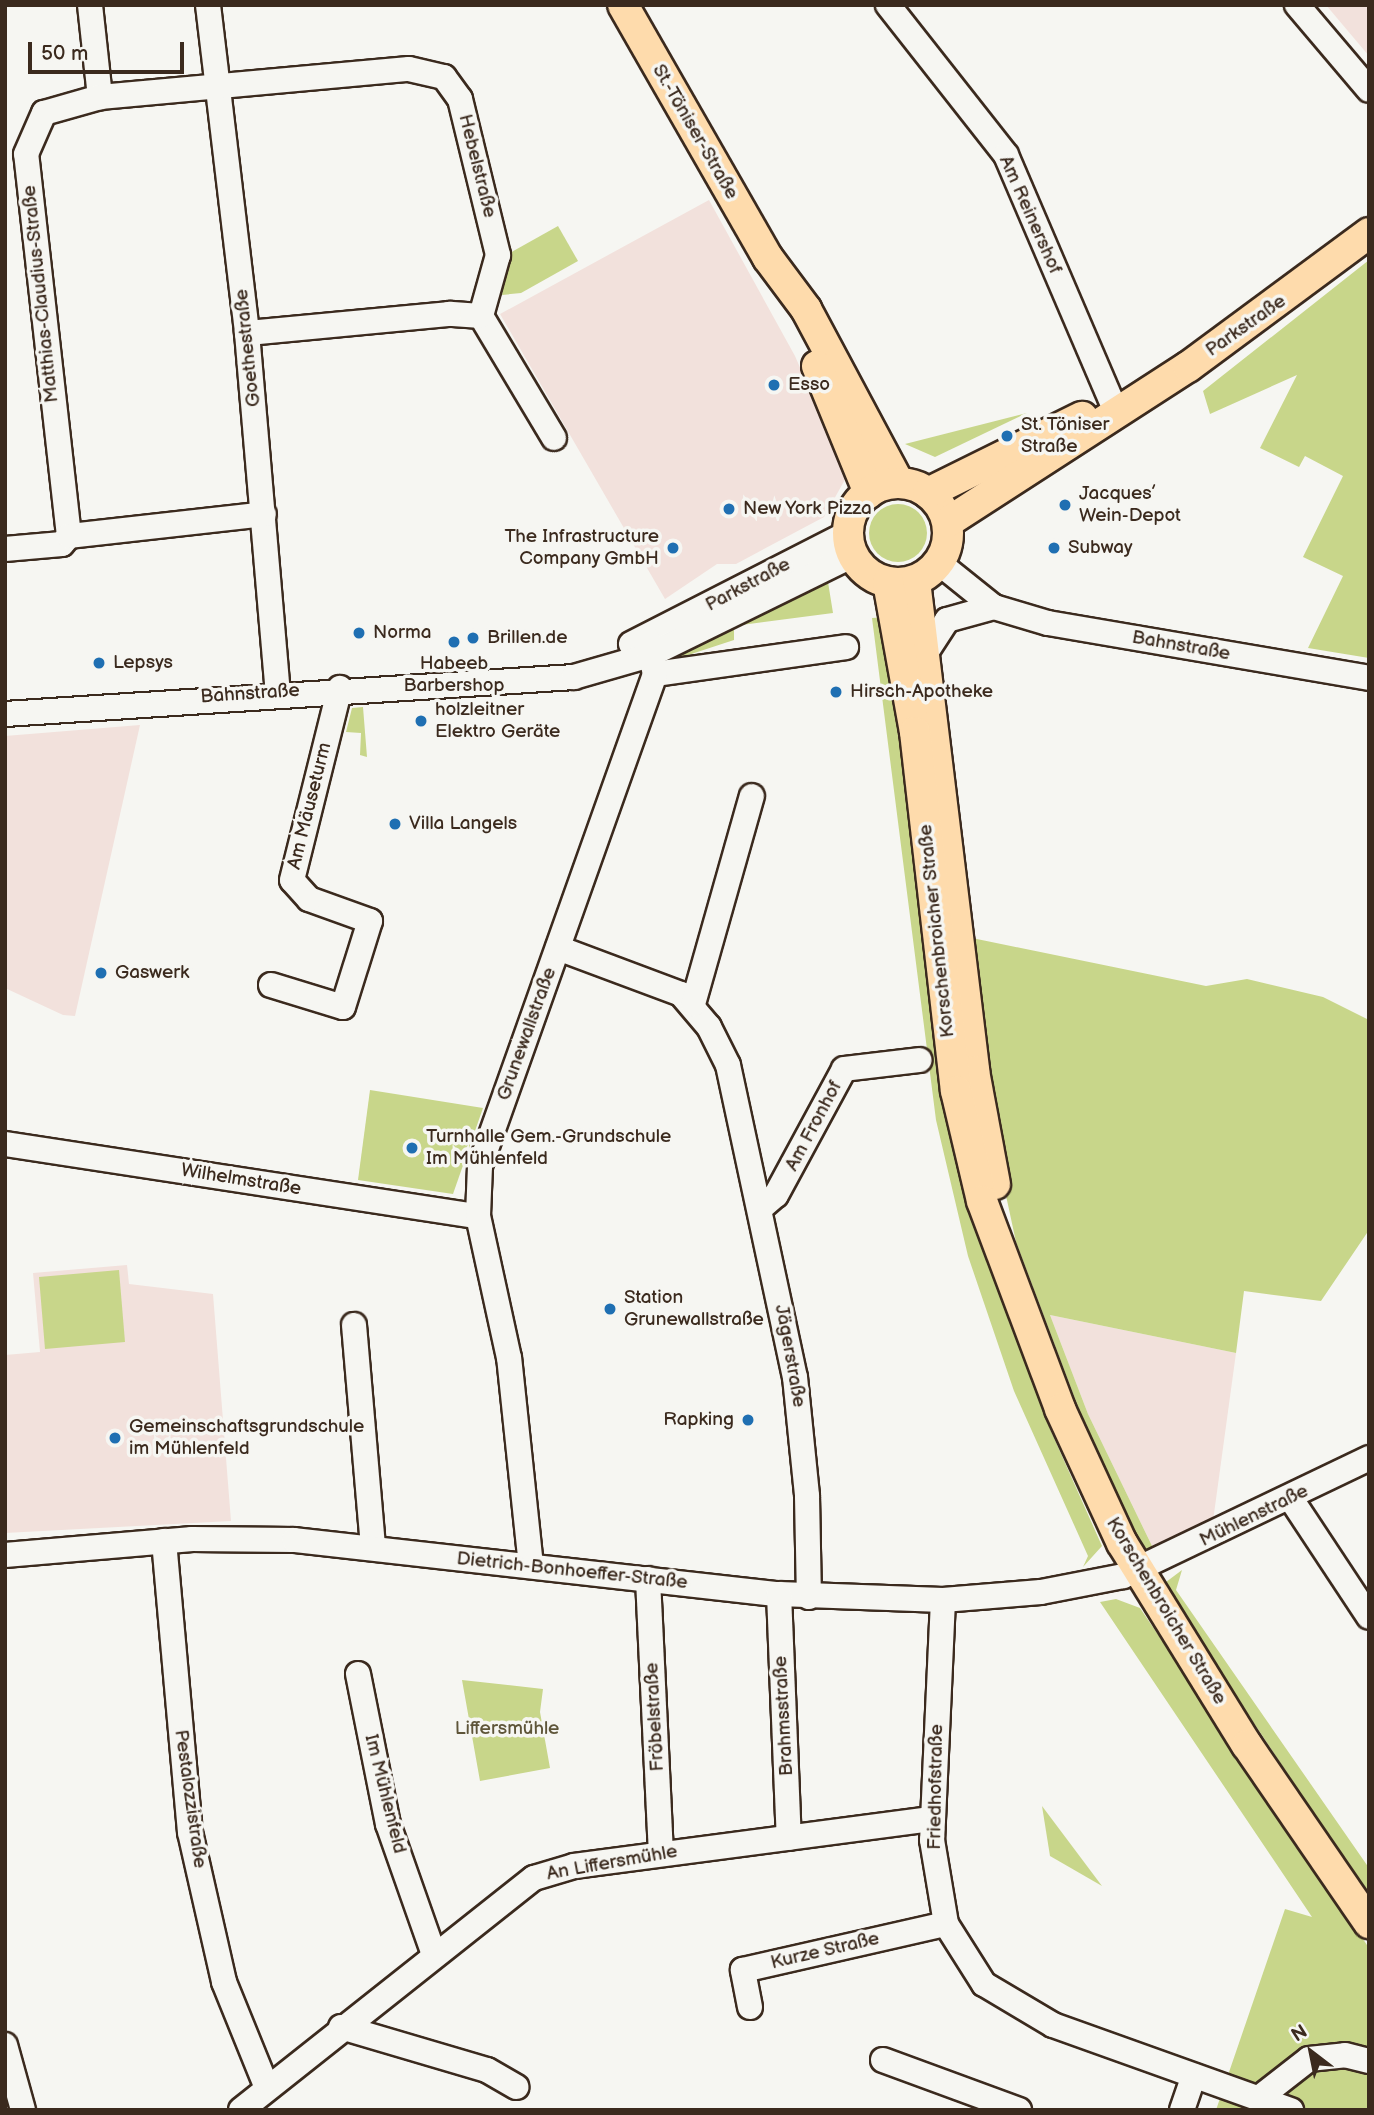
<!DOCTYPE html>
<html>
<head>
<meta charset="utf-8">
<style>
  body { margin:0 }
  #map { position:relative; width:1374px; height:2115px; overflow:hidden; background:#f6f6f2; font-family:"Balsamiq Sans",sans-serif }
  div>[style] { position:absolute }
  .built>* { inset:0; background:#f2e1dc }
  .green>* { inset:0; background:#c8d68a }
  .round { border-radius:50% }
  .roads { filter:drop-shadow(2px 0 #3b2a1e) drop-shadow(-2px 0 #3b2a1e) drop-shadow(0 2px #3b2a1e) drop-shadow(0 -2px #3b2a1e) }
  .minor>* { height:24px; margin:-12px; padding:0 12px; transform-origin:12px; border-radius:12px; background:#f6f6f2 }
  .major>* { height:30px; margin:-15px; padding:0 15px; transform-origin:15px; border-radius:15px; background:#fedbac }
  .major>.ring { margin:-15px; padding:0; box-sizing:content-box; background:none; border:30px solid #fedbac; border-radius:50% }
  .dots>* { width:19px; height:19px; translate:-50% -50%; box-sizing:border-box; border:4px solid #f6f6f2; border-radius:50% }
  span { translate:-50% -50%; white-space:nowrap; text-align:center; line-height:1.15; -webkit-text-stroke:7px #f6f6f2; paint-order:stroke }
  .street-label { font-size:19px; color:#3b2a1e }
  .poi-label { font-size:19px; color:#3b2a1e }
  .left { translate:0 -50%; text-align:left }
  .right { translate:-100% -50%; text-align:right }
  .park-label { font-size:19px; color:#5e5539 }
  .frame { position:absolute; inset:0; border:7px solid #3b2a1e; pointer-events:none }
  .north { position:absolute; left:1276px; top:2017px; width:70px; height:70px; -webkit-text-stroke:5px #f6f6f2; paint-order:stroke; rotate:328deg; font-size:19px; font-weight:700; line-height:28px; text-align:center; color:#3b2a1e }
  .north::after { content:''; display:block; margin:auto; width:24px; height:32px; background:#3b2a1e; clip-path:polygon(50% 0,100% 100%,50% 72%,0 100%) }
  .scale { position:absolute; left:28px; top:42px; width:156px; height:32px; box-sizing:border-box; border:4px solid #3b2a1e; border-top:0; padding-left:9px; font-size:21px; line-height:24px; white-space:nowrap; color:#3b2a1e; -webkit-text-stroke:5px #f6f6f2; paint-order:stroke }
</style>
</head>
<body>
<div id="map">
  <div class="built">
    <i style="clip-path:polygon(1326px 5px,1369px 5px,1369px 56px)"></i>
    <i style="clip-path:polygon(709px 200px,795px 356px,847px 476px,824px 517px,736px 564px,717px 564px,665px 599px,500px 314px)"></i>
    <i style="clip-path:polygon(140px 725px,75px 1016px,63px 1015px,5px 988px,5px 736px)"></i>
    <i style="clip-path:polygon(127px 1265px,129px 1284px,213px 1294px,231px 1521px,5px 1533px,5px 1355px,40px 1352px,33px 1273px)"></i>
    <i style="clip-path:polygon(1050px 1315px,1236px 1353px,1213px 1521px,1153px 1548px,1088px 1414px)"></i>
  </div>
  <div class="green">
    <i style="clip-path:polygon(558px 226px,578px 261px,521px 293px,502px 295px,508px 254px)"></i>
    <i style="clip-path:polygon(1369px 260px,1369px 658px,1308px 648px,1343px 576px,1303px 557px,1343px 476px,1305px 456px,1299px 467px,1260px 448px,1297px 375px,1210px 414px,1203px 391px)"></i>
    <i style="clip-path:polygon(1027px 413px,935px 457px,905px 444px)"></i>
    <i class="round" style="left:869px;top:504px;width:58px;height:58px"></i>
    <i style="clip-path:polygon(828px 582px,833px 613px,734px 626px,734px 640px,676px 659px,681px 650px)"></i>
    <i style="clip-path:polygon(887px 617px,955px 1134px,986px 1258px,1050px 1429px,1102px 1546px,1083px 1567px,1088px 1556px,1014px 1391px,968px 1256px,936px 1120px,872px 618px)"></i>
    <i style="clip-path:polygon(363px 707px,367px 757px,360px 755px,361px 733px,346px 732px,352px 708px)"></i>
    <i style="clip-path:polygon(972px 938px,1206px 986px,1247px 979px,1323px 997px,1369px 1020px,1369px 1230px,1321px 1301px,1244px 1291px,1236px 1353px,1050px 1315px,1088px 1414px,1153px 1548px,1143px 1551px,1092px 1444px,1016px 1242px,996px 1149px)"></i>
    <i style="clip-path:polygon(370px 1090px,483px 1108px,453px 1194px,358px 1180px)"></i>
    <i style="clip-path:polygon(119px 1270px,125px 1342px,45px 1349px,39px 1277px)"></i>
    <i style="clip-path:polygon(1182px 1570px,1176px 1590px,1369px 1868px,1369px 1896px,1162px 1585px)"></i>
    <i style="clip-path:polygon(1116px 1599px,1140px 1608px,1369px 1948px,1369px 2110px,1216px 2110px,1285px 1909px,1312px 1917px,1100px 1602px)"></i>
    <i style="clip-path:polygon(462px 1680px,543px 1689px,540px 1712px,550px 1768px,480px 1781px)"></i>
    <i style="clip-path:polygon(1042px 1806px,1102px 1886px,1050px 1856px)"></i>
  </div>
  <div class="roads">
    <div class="minor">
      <i style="left:90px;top:5px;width:93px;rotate:83.8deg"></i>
      <i style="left:208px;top:5px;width:330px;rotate:83.2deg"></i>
      <i style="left:247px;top:333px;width:360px;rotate:85.1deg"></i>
      <i style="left:888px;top:5px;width:191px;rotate:51.8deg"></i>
      <i style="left:1006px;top:155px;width:276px;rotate:66.8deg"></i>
      <i style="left:1297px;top:5px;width:111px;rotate:49.7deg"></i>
      <i style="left:481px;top:316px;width:142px;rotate:59.1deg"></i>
      <i style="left:69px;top:536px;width:384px;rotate:-96.4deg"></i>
      <i style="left:26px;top:154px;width:45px;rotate:-66.3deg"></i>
      <i style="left:44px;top:113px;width:58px;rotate:-15.9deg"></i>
      <i style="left:100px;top:97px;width:310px;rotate:-5.2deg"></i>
      <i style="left:409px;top:69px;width:36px;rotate:13deg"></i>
      <i style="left:444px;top:77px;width:27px;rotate:54deg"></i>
      <i style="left:460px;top:99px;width:161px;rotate:76.3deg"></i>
      <i style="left:498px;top:255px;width:63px;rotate:105.6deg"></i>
      <i style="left:481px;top:316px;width:32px;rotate:-176deg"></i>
      <i style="left:449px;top:314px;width:203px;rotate:174.6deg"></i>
      <i style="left:5px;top:549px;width:57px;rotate:-5deg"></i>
      <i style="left:62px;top:544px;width:11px;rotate:-49deg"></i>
      <i style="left:69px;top:536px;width:196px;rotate:-6.4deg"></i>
      <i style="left:939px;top:563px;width:70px;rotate:38.7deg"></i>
      <i style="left:994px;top:607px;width:56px;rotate:16.5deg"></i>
      <i style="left:1048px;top:623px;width:326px;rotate:9.7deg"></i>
      <i style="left:631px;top:644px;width:244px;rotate:-27.1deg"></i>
      <i style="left:927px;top:651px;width:37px;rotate:-57deg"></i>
      <i style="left:947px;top:620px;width:49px;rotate:-15.5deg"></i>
      <i style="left:655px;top:674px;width:193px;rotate:-8deg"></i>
      <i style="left:5px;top:714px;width:570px;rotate:-3.72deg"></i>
      <i style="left:574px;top:677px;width:79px;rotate:-16.1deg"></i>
      <i style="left:650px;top:655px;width:226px;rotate:-26.2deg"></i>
      <i style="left:558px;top:948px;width:131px;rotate:20.5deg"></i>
      <i style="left:681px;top:994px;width:43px;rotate:49.7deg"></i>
      <i style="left:709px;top:1027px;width:42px;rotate:63.4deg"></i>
      <i style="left:728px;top:1065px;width:319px;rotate:77.9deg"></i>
      <i style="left:795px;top:1377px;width:120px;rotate:84.2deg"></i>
      <i style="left:807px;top:1496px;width:101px;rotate:88.9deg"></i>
      <i style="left:271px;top:985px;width:75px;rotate:17deg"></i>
      <i style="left:343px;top:1007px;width:90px;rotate:-72.6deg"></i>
      <i style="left:370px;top:921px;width:65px;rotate:-160.2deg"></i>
      <i style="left:309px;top:899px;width:25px;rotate:-132deg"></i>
      <i style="left:292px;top:880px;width:198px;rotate:-76deg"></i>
      <i style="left:693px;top:1004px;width:216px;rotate:-74.2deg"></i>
      <i style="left:5px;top:1144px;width:478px;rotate:8.7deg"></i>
      <i style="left:762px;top:1207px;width:18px;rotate:-41deg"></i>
      <i style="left:776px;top:1195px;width:143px;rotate:-61.6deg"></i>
      <i style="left:844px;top:1069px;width:76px;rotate:-6.8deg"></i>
      <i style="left:354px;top:1325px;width:223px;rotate:85.1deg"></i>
      <i style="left:1291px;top:1499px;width:141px;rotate:56.5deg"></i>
      <i style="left:164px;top:1541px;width:292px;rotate:84.9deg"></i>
      <i style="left:190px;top:1832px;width:154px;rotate:77.2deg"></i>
      <i style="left:224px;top:1982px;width:114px;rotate:67.9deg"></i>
      <i style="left:5px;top:1555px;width:188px;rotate:-4.9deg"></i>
      <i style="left:192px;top:1539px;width:102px;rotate:0.6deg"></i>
      <i style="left:294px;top:1540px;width:488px;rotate:6.4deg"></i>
      <i style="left:779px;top:1594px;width:164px;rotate:2.1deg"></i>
      <i style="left:943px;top:1600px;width:98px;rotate:-4.7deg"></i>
      <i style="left:1041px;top:1592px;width:84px;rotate:-11deg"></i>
      <i style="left:1123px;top:1576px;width:273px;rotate:-25.6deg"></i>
      <i style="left:531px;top:1566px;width:209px;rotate:-96deg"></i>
      <i style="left:509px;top:1358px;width:145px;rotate:-102.3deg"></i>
      <i style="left:478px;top:1216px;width:50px;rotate:-87.7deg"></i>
      <i style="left:480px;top:1166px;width:522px;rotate:-70.42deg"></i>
      <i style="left:655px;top:674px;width:37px;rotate:-103deg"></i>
      <i style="left:648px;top:1579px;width:275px;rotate:87.3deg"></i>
      <i style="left:779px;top:1594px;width:244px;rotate:87.7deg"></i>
      <i style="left:943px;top:1600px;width:240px;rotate:92.6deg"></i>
      <i style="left:932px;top:1840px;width:85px;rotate:80.5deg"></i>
      <i style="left:946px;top:1924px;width:71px;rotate:57.7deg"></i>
      <i style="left:984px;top:1984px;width:80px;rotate:30.7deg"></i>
      <i style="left:1053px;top:2025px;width:253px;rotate:19.7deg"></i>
      <i style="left:358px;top:1674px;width:153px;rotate:78.7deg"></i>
      <i style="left:388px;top:1824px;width:136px;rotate:70.6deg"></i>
      <i style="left:750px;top:2007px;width:38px;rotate:-101deg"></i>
      <i style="left:743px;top:1970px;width:208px;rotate:-12.8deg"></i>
      <i style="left:341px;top:2027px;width:152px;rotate:16.4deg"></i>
      <i style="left:487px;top:2070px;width:34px;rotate:30deg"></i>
      <i style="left:5px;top:2045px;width:67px;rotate:74.5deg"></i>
      <i style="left:883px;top:2060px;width:145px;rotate:20.2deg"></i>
      <i style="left:1259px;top:2098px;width:63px;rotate:-38deg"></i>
      <i style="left:1309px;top:2059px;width:36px;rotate:-6deg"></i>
      <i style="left:1345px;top:2055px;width:25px;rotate:14deg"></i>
      <i style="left:241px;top:2110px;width:374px;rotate:-38.4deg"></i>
      <i style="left:534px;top:1878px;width:42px;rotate:-16.7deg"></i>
      <i style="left:574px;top:1866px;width:362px;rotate:-7.5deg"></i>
      <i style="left:1182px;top:2110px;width:36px;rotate:-71deg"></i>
    </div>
    <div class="major">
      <i style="left:623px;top:5px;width:292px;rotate:60.2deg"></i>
      <i style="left:768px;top:258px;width:64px;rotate:53.3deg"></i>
      <i style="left:806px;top:309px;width:197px;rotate:61.9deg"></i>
      <i style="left:817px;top:366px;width:137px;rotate:67.7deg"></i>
      <i class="ring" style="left:848px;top:483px;width:70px;height:70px"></i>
      <i style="left:928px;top:493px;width:172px;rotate:-26.3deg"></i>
      <i style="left:948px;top:522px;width:286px;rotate:-32.9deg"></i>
      <i style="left:1188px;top:367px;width:225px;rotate:-36.5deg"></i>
      <i style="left:915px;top:581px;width:494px;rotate:83.1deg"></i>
      <i style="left:974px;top:1071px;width:115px;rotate:79.5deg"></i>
      <i style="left:888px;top:582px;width:152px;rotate:79.8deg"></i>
      <i style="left:915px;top:732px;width:361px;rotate:83.5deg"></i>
      <i style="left:956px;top:1091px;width:113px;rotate:76.7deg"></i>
      <i style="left:982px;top:1201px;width:222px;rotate:69.4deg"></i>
      <i style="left:1060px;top:1409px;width:148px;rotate:65.2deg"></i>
      <i style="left:1122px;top:1543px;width:238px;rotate:58.3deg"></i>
      <i style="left:1247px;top:1745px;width:216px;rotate:55.6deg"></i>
    </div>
  </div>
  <div class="dots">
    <i style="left:774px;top:385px;background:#1f6fb2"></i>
    <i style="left:1007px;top:436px;background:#1f6fb2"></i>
    <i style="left:1065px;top:505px;background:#1f6fb2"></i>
    <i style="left:729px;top:509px;background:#1f6fb2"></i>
    <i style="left:673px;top:548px;background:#1f6fb2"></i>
    <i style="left:1054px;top:548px;background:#1f6fb2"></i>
    <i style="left:359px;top:633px;background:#1f6fb2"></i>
    <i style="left:473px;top:638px;background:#1f6fb2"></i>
    <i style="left:454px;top:642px;background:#1f6fb2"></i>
    <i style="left:99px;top:663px;background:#1f6fb2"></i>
    <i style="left:836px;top:692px;background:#1f6fb2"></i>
    <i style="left:421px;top:721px;background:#1f6fb2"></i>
    <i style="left:395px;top:824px;background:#1f6fb2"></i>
    <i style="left:101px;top:973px;background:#1f6fb2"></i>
    <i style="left:412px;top:1148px;background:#1f6fb2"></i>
    <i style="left:610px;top:1309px;background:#1f6fb2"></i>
    <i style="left:748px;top:1420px;background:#1f6fb2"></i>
    <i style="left:115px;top:1438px;background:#1f6fb2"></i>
  </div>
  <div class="street-label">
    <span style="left:695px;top:132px;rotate:60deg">St.-Töniser-Straße</span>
    <span style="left:477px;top:166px;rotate:76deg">Hebelstraße</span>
    <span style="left:1030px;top:215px;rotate:66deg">Am Reinershof</span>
    <span style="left:41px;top:294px;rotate:-96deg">Matthias-Claudius-Straße</span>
    <span style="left:1246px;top:326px;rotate:-35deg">Parkstraße</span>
    <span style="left:248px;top:348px;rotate:-96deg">Goethestraße</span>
    <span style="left:748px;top:585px;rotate:-28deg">Parkstraße</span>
    <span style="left:1181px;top:646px;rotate:10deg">Bahnstraße</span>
    <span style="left:250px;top:694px;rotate:-4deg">Bahnstraße</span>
    <span style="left:310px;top:806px;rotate:-76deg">Am Mäuseturm</span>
    <span style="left:937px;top:931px;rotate:-96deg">Korschenbroicher Straße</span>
    <span style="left:527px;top:1034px;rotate:-70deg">Grunewallstraße</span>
    <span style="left:814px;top:1126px;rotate:-62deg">Am Fronhof</span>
    <span style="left:241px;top:1180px;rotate:9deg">Wilhelmstraße</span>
    <span style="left:790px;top:1356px;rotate:80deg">Jägerstraße</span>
    <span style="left:1254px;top:1516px;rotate:-26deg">Mühlenstraße</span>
    <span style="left:572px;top:1571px;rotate:6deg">Dietrich-Bonhoeffer-Straße</span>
    <span style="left:1166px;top:1611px;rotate:59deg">Korschenbroicher Straße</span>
    <span style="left:784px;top:1716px;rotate:-93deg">Brahmsstraße</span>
    <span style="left:655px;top:1717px;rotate:-93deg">Fröbelstraße</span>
    <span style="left:936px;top:1787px;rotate:-89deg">Friedhofstraße</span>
    <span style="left:385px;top:1794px;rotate:76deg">Im Mühlenfeld</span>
    <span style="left:190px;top:1799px;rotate:82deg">Pestalozzistraße</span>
    <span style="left:612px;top:1863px;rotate:-10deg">An Liffersmühle</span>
    <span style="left:825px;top:1951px;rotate:-13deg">Kurze Straße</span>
  </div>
  <div class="poi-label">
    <span class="left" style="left:788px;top:385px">Esso</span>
    <span class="left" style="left:1021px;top:436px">St. Töniser<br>Straße</span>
    <span class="left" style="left:1079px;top:505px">Jacques’<br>Wein-Depot</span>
    <span class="left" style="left:743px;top:509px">New York Pizza</span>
    <span class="right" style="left:659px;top:548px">The Infrastructure<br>Company GmbH</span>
    <span class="left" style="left:1068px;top:548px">Subway</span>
    <span class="left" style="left:373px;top:633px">Norma</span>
    <span class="left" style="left:487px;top:638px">Brillen.de</span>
    <span class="left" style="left:113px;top:663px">Lepsys</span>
    <span style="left:454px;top:675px">Habeeb<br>Barbershop</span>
    <span class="left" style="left:850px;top:692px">Hirsch-Apotheke</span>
    <span class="left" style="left:435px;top:721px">holzleitner<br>Elektro Geräte</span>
    <span class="left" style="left:409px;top:824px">Villa Langels</span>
    <span class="left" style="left:115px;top:973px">Gaswerk</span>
    <span class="left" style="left:426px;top:1148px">Turnhalle Gem.-Grundschule<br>Im Mühlenfeld</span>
    <span class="left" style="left:624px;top:1309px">Station<br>Grunewallstraße</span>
    <span class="right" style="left:734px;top:1420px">Rapking</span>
    <span class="left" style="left:129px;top:1438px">Gemeinschaftsgrundschule<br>im Mühlenfeld</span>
  </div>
  <div class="park-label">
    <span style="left:507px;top:1729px">Liffersmühle</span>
  </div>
  <div class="frame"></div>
  <div class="north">N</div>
  <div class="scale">50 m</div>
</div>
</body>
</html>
